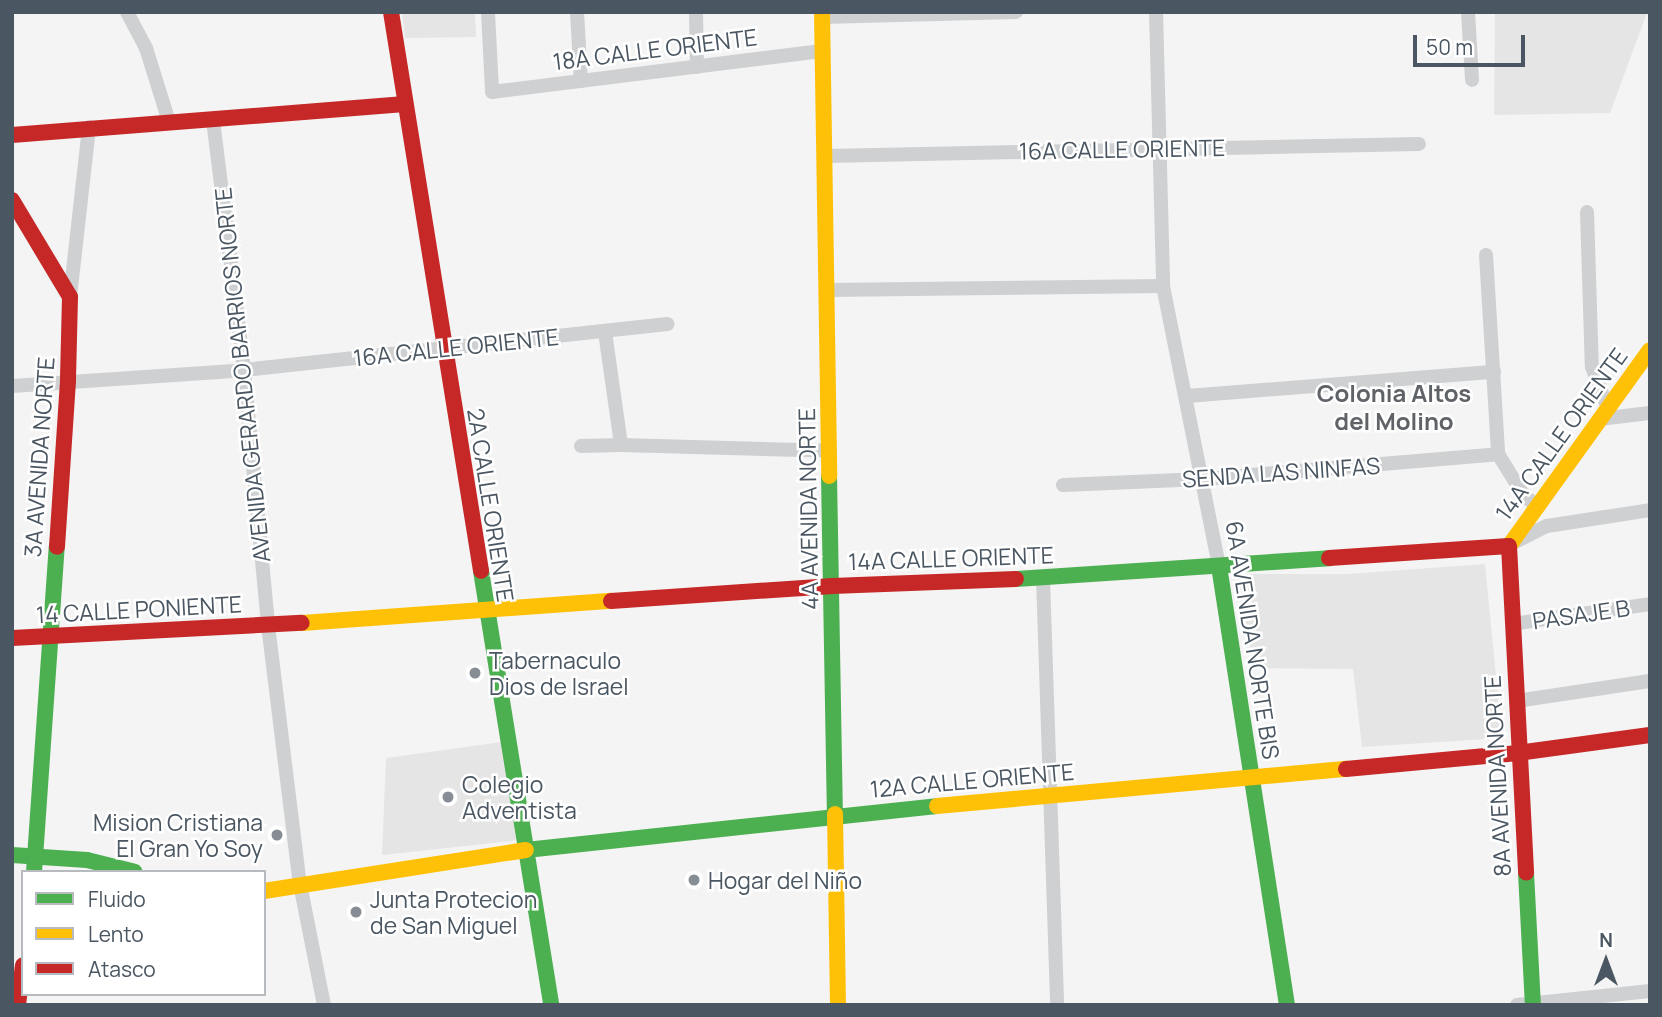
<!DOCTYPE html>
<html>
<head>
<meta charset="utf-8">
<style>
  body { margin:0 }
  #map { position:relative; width:1662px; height:1017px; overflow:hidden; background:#f4f4f4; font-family:Manrope,sans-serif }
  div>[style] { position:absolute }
  .education>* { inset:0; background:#e6e5e6 }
  .street>* { height:14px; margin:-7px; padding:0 7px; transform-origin:7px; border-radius:7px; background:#ced0d2 }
  .fast>* { height:16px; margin:-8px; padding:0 8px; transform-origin:8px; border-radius:8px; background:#4caf50 }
  .slow>* { height:16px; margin:-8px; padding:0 8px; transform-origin:8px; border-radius:8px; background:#ffc107 }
  .jam>* { height:16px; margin:-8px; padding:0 8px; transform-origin:8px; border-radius:8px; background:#c62828 }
  .dots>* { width:19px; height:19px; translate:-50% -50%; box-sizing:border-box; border:4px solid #fff; border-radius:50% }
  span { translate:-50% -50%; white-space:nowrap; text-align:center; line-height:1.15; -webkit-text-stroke:5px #fff; paint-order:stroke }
  .street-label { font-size:23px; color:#4a5661 }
  .poi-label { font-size:23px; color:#4a5661 }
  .left { translate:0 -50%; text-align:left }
  .right { translate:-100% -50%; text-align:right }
  .neighbourhood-label { font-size:24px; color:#5f6368; font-weight:700 }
  .frame { position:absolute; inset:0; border:14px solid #4a5661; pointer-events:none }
  .legend { position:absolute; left:21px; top:870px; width:245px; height:126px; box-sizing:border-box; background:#fff; border:2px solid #b7bbc0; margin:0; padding:9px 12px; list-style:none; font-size:21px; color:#4a5661 }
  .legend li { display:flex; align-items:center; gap:14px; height:35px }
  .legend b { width:35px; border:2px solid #b7bbc0 }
  .north { position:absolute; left:1571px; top:926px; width:70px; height:70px; -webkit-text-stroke:5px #fff; paint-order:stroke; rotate:0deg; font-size:19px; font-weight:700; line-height:28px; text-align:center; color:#4a5661 }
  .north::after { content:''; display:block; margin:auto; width:24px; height:32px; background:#4a5661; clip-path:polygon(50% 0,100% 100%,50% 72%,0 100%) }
  .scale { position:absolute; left:1413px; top:35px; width:112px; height:32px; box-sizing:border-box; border:4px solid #4a5661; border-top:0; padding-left:9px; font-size:21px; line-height:24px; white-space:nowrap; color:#4a5661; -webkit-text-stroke:5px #fff; paint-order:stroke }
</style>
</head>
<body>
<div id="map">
  <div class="education">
    <i style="clip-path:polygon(402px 12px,475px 12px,476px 37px,405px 38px)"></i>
    <i style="clip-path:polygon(1647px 13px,1610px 113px,1494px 115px,1495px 14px)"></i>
    <i style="clip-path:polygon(1485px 564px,1502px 738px,1362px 747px,1353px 669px,1254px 668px,1237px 574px,1348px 574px)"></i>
    <i style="clip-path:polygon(502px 742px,520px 836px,513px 841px,382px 855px,386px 758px)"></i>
  </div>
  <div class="street">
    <i style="left:127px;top:12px;width:41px;rotate:62.2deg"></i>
    <i style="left:146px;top:48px;width:77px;rotate:72.7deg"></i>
    <i style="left:488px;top:12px;width:80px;rotate:87.1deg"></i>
    <i style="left:492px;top:92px;width:334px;rotate:-7.1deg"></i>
    <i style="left:577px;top:12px;width:69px;rotate:86.7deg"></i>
    <i style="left:696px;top:12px;width:55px;rotate:89deg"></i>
    <i style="left:1156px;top:12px;width:274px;rotate:88.5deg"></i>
    <i style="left:1163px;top:286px;width:286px;rotate:78.7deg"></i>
    <i style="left:1468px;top:12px;width:68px;rotate:86.6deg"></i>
    <i style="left:822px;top:17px;width:194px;rotate:-1.5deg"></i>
    <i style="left:213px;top:120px;width:252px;rotate:82.9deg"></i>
    <i style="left:244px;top:370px;width:256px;rotate:84.6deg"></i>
    <i style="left:268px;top:625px;width:261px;rotate:83deg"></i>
    <i style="left:300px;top:884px;width:123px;rotate:78.8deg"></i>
    <i style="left:825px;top:156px;width:594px;rotate:-1.16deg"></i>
    <i style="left:1587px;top:212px;width:155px;rotate:88.2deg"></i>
    <i style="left:1592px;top:367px;width:42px;rotate:69deg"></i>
    <i style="left:1486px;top:255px;width:199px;rotate:86.5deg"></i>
    <i style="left:1498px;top:454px;width:49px;rotate:58.2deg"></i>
    <i style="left:1524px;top:496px;width:17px;rotate:36deg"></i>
    <i style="left:828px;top:290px;width:335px;rotate:-0.7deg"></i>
    <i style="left:70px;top:297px;width:171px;rotate:-83.6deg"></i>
    <i style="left:605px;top:332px;width:114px;rotate:81.9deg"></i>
    <i style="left:12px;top:386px;width:233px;rotate:-3.9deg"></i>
    <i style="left:244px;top:370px;width:426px;rotate:-6.2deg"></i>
    <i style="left:1187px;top:396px;width:308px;rotate:-4.5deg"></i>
    <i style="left:1599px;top:419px;width:51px;rotate:-6.7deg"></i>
    <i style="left:581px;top:446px;width:40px;rotate:-1.4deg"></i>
    <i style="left:621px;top:445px;width:209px;rotate:1.6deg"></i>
    <i style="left:1063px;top:485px;width:140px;rotate:-2.5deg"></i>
    <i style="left:1203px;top:479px;width:296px;rotate:-4.8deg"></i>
    <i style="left:1513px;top:543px;width:38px;rotate:-27deg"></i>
    <i style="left:1547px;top:526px;width:104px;rotate:-8.8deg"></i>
    <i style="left:1043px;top:578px;width:427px;rotate:88.1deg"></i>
    <i style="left:1512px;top:624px;width:139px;rotate:-8.2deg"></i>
    <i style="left:1516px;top:701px;width:135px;rotate:-8.5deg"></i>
    <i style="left:1517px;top:1005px;width:134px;rotate:-6deg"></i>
  </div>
  <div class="fast">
    <i style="left:829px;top:476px;width:338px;rotate:89deg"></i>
    <i style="left:1219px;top:566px;width:444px;rotate:81.2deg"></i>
    <i style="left:481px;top:571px;width:440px;rotate:80.8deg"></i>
    <i style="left:1016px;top:579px;width:314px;rotate:-3.8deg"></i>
    <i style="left:526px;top:850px;width:413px;rotate:-6.1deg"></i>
    <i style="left:12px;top:855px;width:75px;rotate:3.8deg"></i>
    <i style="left:87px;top:860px;width:49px;rotate:14deg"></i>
    <i style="left:34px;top:872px;width:326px;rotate:-86deg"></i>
    <i style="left:1526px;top:873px;width:132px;rotate:87deg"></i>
  </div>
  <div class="slow">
    <i style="left:822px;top:12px;width:464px;rotate:89.1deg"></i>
    <i style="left:1509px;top:546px;width:241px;rotate:-54.3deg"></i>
    <i style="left:302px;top:623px;width:310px;rotate:-4.1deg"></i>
    <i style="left:937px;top:806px;width:411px;rotate:-5.2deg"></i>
    <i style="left:835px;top:814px;width:191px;rotate:89.1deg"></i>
    <i style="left:264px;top:891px;width:265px;rotate:-8.9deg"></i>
  </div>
  <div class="jam">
    <i style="left:391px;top:12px;width:566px;rotate:80.85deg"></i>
    <i style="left:12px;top:135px;width:394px;rotate:-4.5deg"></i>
    <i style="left:12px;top:200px;width:113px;rotate:59.1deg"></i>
    <i style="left:70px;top:297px;width:84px;rotate:91.4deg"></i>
    <i style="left:68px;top:381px;width:166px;rotate:93.8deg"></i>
    <i style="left:1509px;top:546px;width:327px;rotate:87deg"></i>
    <i style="left:1329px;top:558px;width:180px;rotate:-3.8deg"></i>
    <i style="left:611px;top:601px;width:222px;rotate:-3.9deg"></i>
    <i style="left:832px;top:586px;width:184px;rotate:-2.2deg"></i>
    <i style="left:12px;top:638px;width:290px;rotate:-3deg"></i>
    <i style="left:1346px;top:769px;width:173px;rotate:-5.3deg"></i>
    <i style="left:1518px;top:753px;width:133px;rotate:-7.8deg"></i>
    <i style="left:18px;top:1005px;width:40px;rotate:-82.9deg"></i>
  </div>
  <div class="dots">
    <i style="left:475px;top:673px;background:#868d94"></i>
    <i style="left:448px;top:797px;background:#868d94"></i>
    <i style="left:277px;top:835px;background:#868d94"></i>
    <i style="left:694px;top:880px;background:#868d94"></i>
    <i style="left:356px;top:912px;background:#868d94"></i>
  </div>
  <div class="street-label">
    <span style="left:655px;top:49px;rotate:-7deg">18A CALLE ORIENTE</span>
    <span style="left:1122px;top:149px;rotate:-1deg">16A CALLE ORIENTE</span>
    <span style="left:456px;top:347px;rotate:-6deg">16A CALLE ORIENTE</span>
    <span style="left:242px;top:375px;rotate:-96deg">AVENIDA GERARDO BARRIOS NORTE</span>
    <span style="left:1561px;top:434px;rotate:-54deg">14A CALLE ORIENTE</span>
    <span style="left:39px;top:457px;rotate:-86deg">3A AVENIDA NORTE</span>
    <span style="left:1281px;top:472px;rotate:-4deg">SENDA LAS NINFAS</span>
    <span style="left:491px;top:505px;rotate:81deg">2A CALLE ORIENTE</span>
    <span style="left:808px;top:509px;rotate:-91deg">4A AVENIDA NORTE</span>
    <span style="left:951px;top:558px;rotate:-2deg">14A CALLE ORIENTE</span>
    <span style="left:139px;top:609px;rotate:-3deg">14 CALLE PONIENTE</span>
    <span style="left:1581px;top:614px;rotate:-8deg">PASAJE B</span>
    <span style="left:1253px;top:640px;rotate:81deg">6A AVENIDA NORTE BIS</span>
    <span style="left:1497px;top:776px;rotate:-93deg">8A AVENIDA NORTE</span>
    <span style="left:972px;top:780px;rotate:-5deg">12A CALLE ORIENTE</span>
  </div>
  <div class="poi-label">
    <span class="left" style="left:489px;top:673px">Tabernaculo<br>Dios de Israel</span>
    <span class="left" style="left:462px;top:797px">Colegio<br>Adventista</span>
    <span class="right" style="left:263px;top:835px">Mision Cristiana<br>El Gran Yo Soy</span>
    <span class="left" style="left:708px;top:880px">Hogar del Niño</span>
    <span class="left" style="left:370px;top:912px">Junta Protecion<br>de San Miguel</span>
  </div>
  <div class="neighbourhood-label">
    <span style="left:1394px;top:407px">Colonia Altos<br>del Molino</span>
  </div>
  <div class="frame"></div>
  <ul class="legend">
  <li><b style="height:9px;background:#4caf50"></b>Fluido</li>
  <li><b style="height:9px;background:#ffc107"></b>Lento</li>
  <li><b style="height:9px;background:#c62828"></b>Atasco</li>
  </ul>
  <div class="north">N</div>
  <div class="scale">50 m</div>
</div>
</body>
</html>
